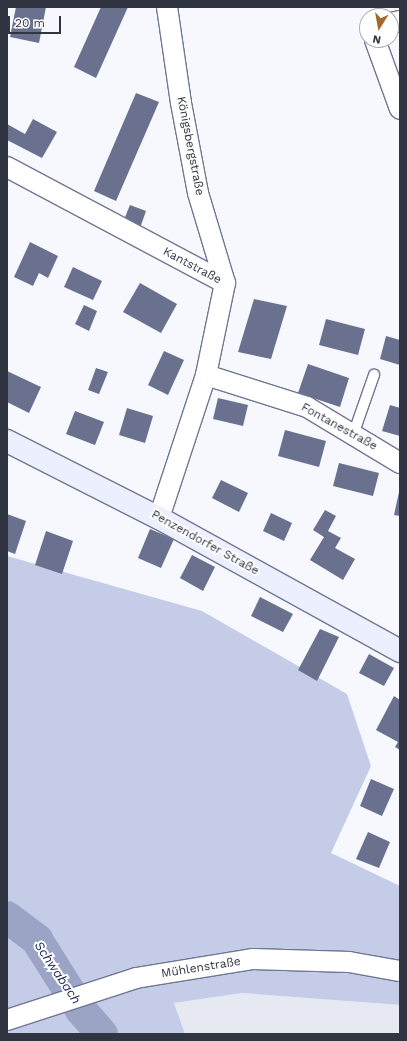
<!DOCTYPE html>
<html>
<head>
<meta charset="utf-8">
<style>
  body { margin:0 }
  #map { position:relative; width:407px; height:1041px; overflow:hidden; background:#f6f8fe; font-family:"Work Sans",sans-serif }
  div>[style] { position:absolute }
  .built>* { inset:0; background:#e6e9f2 }
  .green>* { inset:0; background:#c5cce7 }
  .river>* { height:32px; margin:-16px; padding:0 16px; transform-origin:16px; border-radius:16px; background:#9ba4c5 }
  .building>* { inset:0; background:#69718f }
  .roads { filter:drop-shadow(1px 0 #6f7794) drop-shadow(-1px 0 #6f7794) drop-shadow(0 1px #6f7794) drop-shadow(0 -1px #6f7794) }
  .lane>* { height:10px; margin:-5px; padding:0 5px; transform-origin:5px; border-radius:5px; background:#fff }
  .street>* { height:20px; margin:-10px; padding:0 10px; transform-origin:10px; border-radius:10px; background:#fff }
  .secondary>* { height:22px; margin:-11px; padding:0 11px; transform-origin:11px; border-radius:11px; background:#eceffd }
  span { translate:-50% -50%; white-space:nowrap; text-align:center; line-height:1.15; -webkit-text-stroke:4px #fff; paint-order:stroke }
  .street-label { font-size:12px; color:#313541 }
  .water-label { font-size:13px; color:#222a56; font-style:italic }
  .frame { position:absolute; inset:0; border:8px solid #313541; pointer-events:none }
  .north { position:absolute; left:359px; top:8px; width:40px; height:40px; box-sizing:border-box; background:#fff; border:1px solid #adaeb3; border-radius:50%; rotate:191deg; font-size:11px; font-weight:700; line-height:16px; text-align:center; color:#313541 }
  .north::after { content:''; display:block; margin:auto; width:14px; height:18px; background:#a4682a; clip-path:polygon(50% 0,100% 100%,50% 72%,0 100%) }
  .scale { position:absolute; left:8px; top:16px; width:53px; height:18px; box-sizing:border-box; border:2px solid #313541; border-top:0; padding-left:5px; font-size:12px; line-height:14px; white-space:nowrap; color:#313541; -webkit-text-stroke:3px #fff; paint-order:stroke }
</style>
</head>
<body>
<div id="map">
  <div class="built">
    <i style="clip-path:polygon(242px 993px,400px 1005px,400px 1034px,185px 1034px,174px 1003px)"></i>
  </div>
  <div class="green">
    <i style="clip-path:polygon(7px 556px,202px 611px,347px 694px,371px 766px,331px 853px,400px 886px,400px 1005px,242px 993px,174px 1003px,185px 1034px,7px 1034px)"></i>
  </div>
  <div class="river">
    <i style="left:7px;top:917px;width:38px;rotate:37deg"></i>
    <i style="left:37px;top:940px;width:83px;rotate:57.8deg"></i>
    <i style="left:81px;top:1010px;width:32px;rotate:49deg"></i>
  </div>
  <div class="building">
    <i style="clip-path:polygon(16px 7px,46px 7px,39px 43px,10px 37px)"></i>
    <i style="clip-path:polygon(101px 7px,128px 7px,96px 78px,74px 67px)"></i>
    <i style="clip-path:polygon(136px 93px,159px 102px,116px 201px,94px 191px)"></i>
    <i style="clip-path:polygon(33px 119px,57px 132px,42px 158px,7px 140px,7px 124px,25px 134px)"></i>
    <i style="clip-path:polygon(130px 205px,146px 211px,140px 228px,123px 222px)"></i>
    <i style="clip-path:polygon(30px 242px,58px 256px,48px 278px,39px 273px,33px 286px,14px 277px)"></i>
    <i style="clip-path:polygon(73px 267px,102px 281px,93px 300px,64px 287px)"></i>
    <i style="clip-path:polygon(140px 283px,177px 304px,161px 333px,123px 312px)"></i>
    <i style="clip-path:polygon(254px 299px,287px 306px,271px 359px,238px 352px)"></i>
    <i style="clip-path:polygon(84px 305px,97px 311px,89px 331px,75px 324px)"></i>
    <i style="clip-path:polygon(326px 319px,365px 329px,358px 355px,319px 345px)"></i>
    <i style="clip-path:polygon(386px 336px,400px 340px,400px 365px,380px 359px)"></i>
    <i style="clip-path:polygon(164px 351px,184px 360px,168px 395px,148px 385px)"></i>
    <i style="clip-path:polygon(308px 364px,349px 378px,340px 407px,298px 393px)"></i>
    <i style="clip-path:polygon(96px 368px,108px 372px,99px 394px,88px 390px)"></i>
    <i style="clip-path:polygon(7px 371px,41px 387px,29px 413px,7px 402px)"></i>
    <i style="clip-path:polygon(218px 398px,248px 405px,243px 426px,213px 419px)"></i>
    <i style="clip-path:polygon(390px 405px,400px 408px,400px 436px,382px 431px)"></i>
    <i style="clip-path:polygon(127px 408px,153px 416px,145px 443px,119px 435px)"></i>
    <i style="clip-path:polygon(75px 411px,104px 422px,95px 445px,66px 434px)"></i>
    <i style="clip-path:polygon(285px 430px,326px 441px,319px 467px,278px 456px)"></i>
    <i style="clip-path:polygon(339px 463px,379px 473px,373px 496px,333px 486px)"></i>
    <i style="clip-path:polygon(221px 480px,248px 493px,239px 512px,212px 498px)"></i>
    <i style="clip-path:polygon(399px 492px,400px 492px,400px 516px,394px 515px)"></i>
    <i style="clip-path:polygon(325px 510px,336px 516px,328px 531px,341px 538px,335px 548px,355px 559px,343px 580px,310px 560px,324px 537px,313px 530px)"></i>
    <i style="clip-path:polygon(271px 513px,292px 523px,284px 541px,263px 531px)"></i>
    <i style="clip-path:polygon(7px 514px,26px 521px,15px 554px,7px 551px)"></i>
    <i style="clip-path:polygon(150px 529px,174px 539px,161px 568px,138px 558px)"></i>
    <i style="clip-path:polygon(46px 531px,73px 541px,62px 574px,35px 565px)"></i>
    <i style="clip-path:polygon(192px 555px,215px 567px,203px 591px,180px 578px)"></i>
    <i style="clip-path:polygon(260px 597px,293px 614px,283px 632px,251px 616px)"></i>
    <i style="clip-path:polygon(320px 629px,339px 637px,317px 681px,298px 670px)"></i>
    <i style="clip-path:polygon(369px 654px,394px 668px,384px 686px,359px 673px)"></i>
    <i style="clip-path:polygon(394px 696px,400px 700px,400px 750px,395px 747px,398px 742px,376px 730px)"></i>
    <i style="clip-path:polygon(371px 779px,394px 789px,382px 816px,360px 806px)"></i>
    <i style="clip-path:polygon(368px 832px,390px 842px,379px 868px,356px 859px)"></i>
  </div>
  <div class="roads">
    <div class="lane">
      <i style="left:353px;top:435px;width:64px;rotate:-70.7deg"></i>
    </div>
    <div class="street">
      <i style="left:167px;top:7px;width:97px;rotate:81.7deg"></i>
      <i style="left:181px;top:103px;width:92px;rotate:79.3deg"></i>
      <i style="left:198px;top:193px;width:94px;rotate:73.3deg"></i>
      <i style="left:391px;top:23px;width:9px;rotate:-13deg"></i>
      <i style="left:375px;top:40px;width:73px;rotate:70.1deg"></i>
      <i style="left:7px;top:167px;width:247px;rotate:28deg"></i>
      <i style="left:225px;top:283px;width:94px;rotate:101.7deg"></i>
      <i style="left:206px;top:375px;width:151px;rotate:108.2deg"></i>
      <i style="left:206px;top:375px;width:106px;rotate:17.6deg"></i>
      <i style="left:307px;top:407px;width:109px;rotate:31.1deg"></i>
      <i style="left:7px;top:1020px;width:136px;rotate:-18deg"></i>
      <i style="left:136px;top:978px;width:119px;rotate:-9.2deg"></i>
      <i style="left:253px;top:959px;width:96px;rotate:1.8deg"></i>
      <i style="left:349px;top:962px;width:52px;rotate:10deg"></i>
    </div>
    <div class="secondary">
      <i style="left:7px;top:441px;width:170px;rotate:26.9deg"></i>
      <i style="left:159px;top:518px;width:275px;rotate:28.9deg"></i>
    </div>
  </div>
  <div class="street-label">
    <span style="left:190px;top:146px;rotate:79deg">Königsbergstraße</span>
    <span style="left:192px;top:266px;rotate:28deg">Kantstraße</span>
    <span style="left:339px;top:427px;rotate:29deg">Fontanestraße</span>
    <span style="left:205px;top:543px;rotate:29deg">Penzendorfer Straße</span>
    <span style="left:201px;top:968px;rotate:-9deg">Mühlenstraße</span>
  </div>
  <div class="water-label">
    <span style="left:57px;top:973px;rotate:56deg">Schwabach</span>
  </div>
  <div class="frame"></div>
  <div class="north">N</div>
  <div class="scale">20 m</div>
</div>
</body>
</html>
